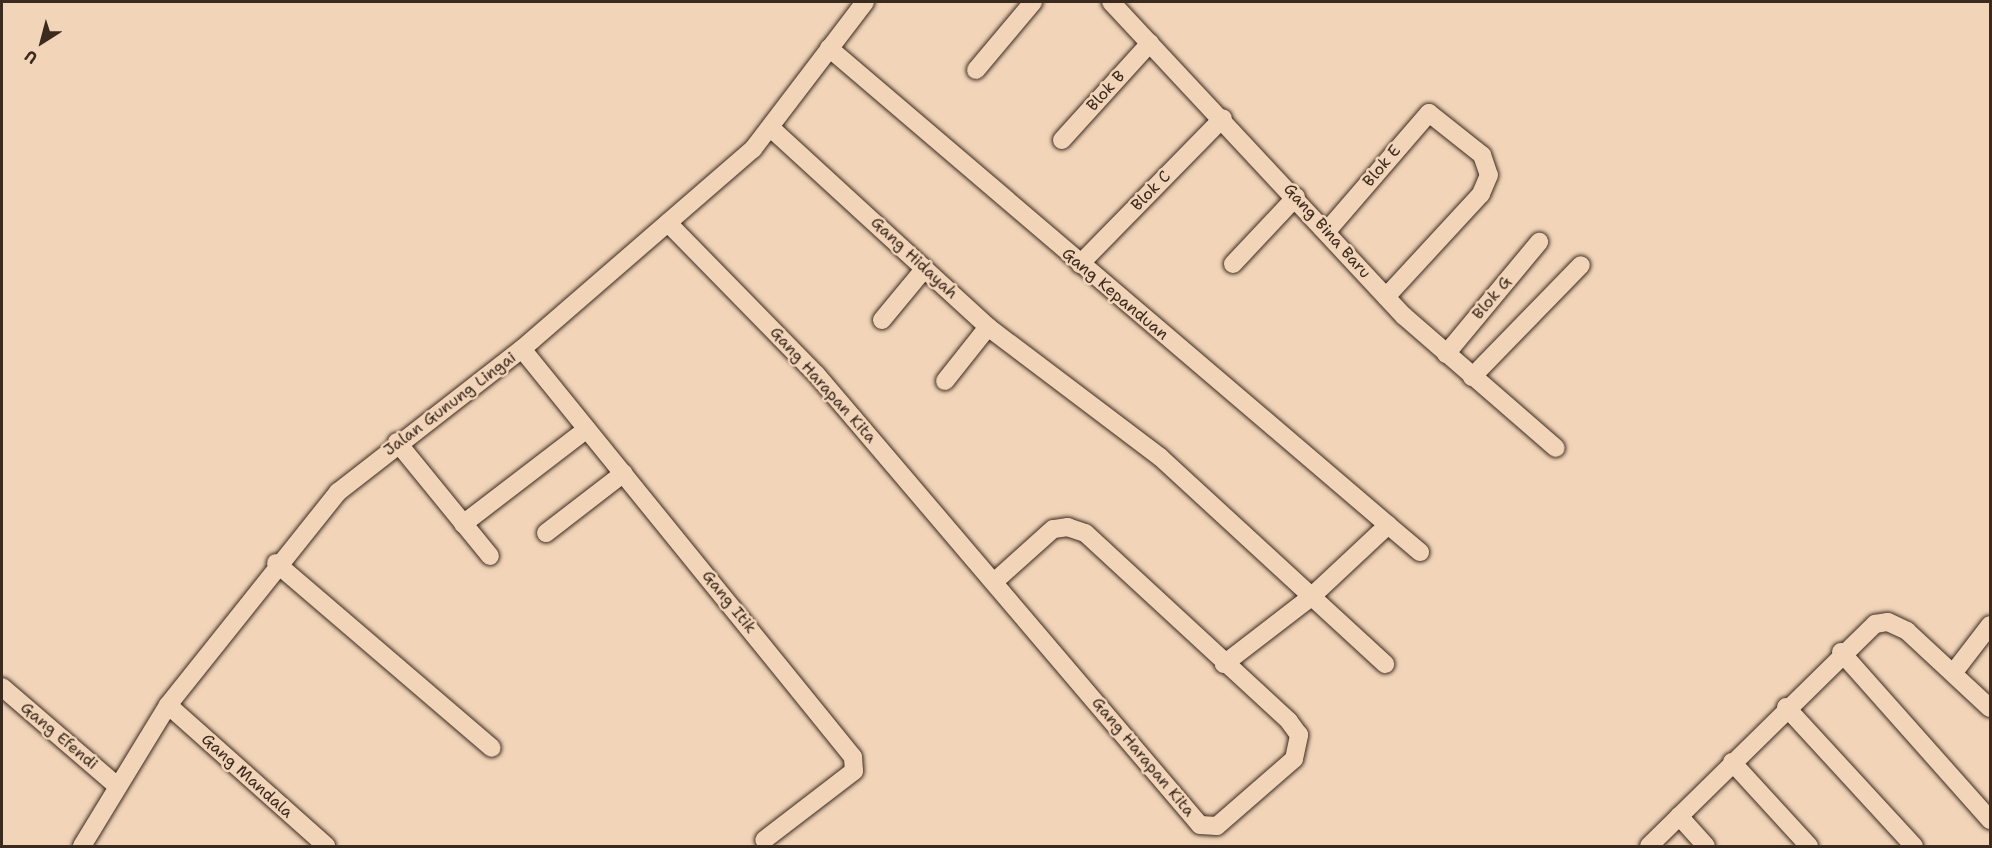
<!DOCTYPE html>
<html>
<head>
<meta charset="utf-8">
<style>
	body { margin:0 }
	#map { position:relative; width:1992px; height:848px; overflow:hidden; background:#f2d5b9; font-family:"Shantell Sans",sans-serif }
	div>[style] { position:absolute }
	.roads { filter:drop-shadow(0 0 2px #3b2a1e) drop-shadow(0 0 2px #3b2a1e) }
	.minor>* { height:18px; margin:-9px; padding:0 9px; transform-origin:9px; border-radius:9px; background:#f2d5b9 }
	span { translate:-50% -50%; white-space:nowrap; text-align:center; line-height:1.15; -webkit-text-stroke:5px #f2d5b9; paint-order:stroke }
	.street-label { font-size:16px; color:#3b2a1e }
	.frame { position:absolute; inset:0; border:3px solid #3b2a1e; pointer-events:none }
	.north { position:absolute; left:12px; top:12px; width:60px; height:60px; -webkit-text-stroke:4px #f2d5b9; paint-order:stroke; rotate:216deg; font-size:16px; font-weight:700; line-height:24px; text-align:center; color:#3b2a1e }
	.north::after { content:''; display:block; margin:auto; width:21px; height:27px; background:#3b2a1e; clip-path:polygon(50% 0,100% 100%,50% 72%,0 100%) }
</style>
</head>
<body>
<div id="map">
	<div class="roads">
		<div class="minor">
			<div style="left:1111px;top:2px;width:429px;rotate:47deg"></div>
			<div style="left:1404px;top:316px;width:201px;rotate:41deg"></div>
			<div style="left:829px;top:48px;width:735px;rotate:40.47deg"></div>
			<div style="left:1388px;top:525px;width:105px;rotate:136.9deg"></div>
			<div style="left:1311px;top:597px;width:110px;rotate:142.4deg"></div>
			<div style="left:976px;top:70px;width:89px;rotate:-50deg"></div>
			<div style="left:772px;top:129px;width:293px;rotate:42.5deg"></div>
			<div style="left:988px;top:327px;width:216px;rotate:37.1deg"></div>
			<div style="left:1160px;top:457px;width:306px;rotate:42.6deg"></div>
			<div style="left:1062px;top:140px;width:131px;rotate:-47.8deg"></div>
			<div style="left:668px;top:223px;width:211px;rotate:45.6deg"></div>
			<div style="left:816px;top:374px;width:592px;rotate:49.59deg"></div>
			<div style="left:1200px;top:825px;width:17px;rotate:3deg"></div>
			<div style="left:1217px;top:826px;width:102px;rotate:-41deg"></div>
			<div style="left:1294px;top:759px;width:25px;rotate:-78deg"></div>
			<div style="left:1299px;top:735px;width:17px;rotate:-126deg"></div>
			<div style="left:1289px;top:721px;width:277px;rotate:-137.3deg"></div>
			<div style="left:1085px;top:533px;width:18px;rotate:-161deg"></div>
			<div style="left:1068px;top:527px;width:15px;rotate:172deg"></div>
			<div style="left:1053px;top:529px;width:78px;rotate:138.1deg"></div>
			<div style="left:1327px;top:231px;width:156px;rotate:-49.2deg"></div>
			<div style="left:1429px;top:113px;width:68px;rotate:38.4deg"></div>
			<div style="left:1482px;top:155px;width:21px;rotate:71deg"></div>
			<div style="left:1489px;top:175px;width:21px;rotate:113deg"></div>
			<div style="left:1481px;top:194px;width:140px;rotate:132.7deg"></div>
			<div style="left:1080px;top:264px;width:204px;rotate:-45.6deg"></div>
			<div style="left:1233px;top:264px;width:92px;rotate:-46.8deg"></div>
			<div style="left:882px;top:320px;width:67px;rotate:-50.4deg"></div>
			<div style="left:522px;top:349px;width:525px;rotate:50.95deg"></div>
			<div style="left:853px;top:757px;width:14px;rotate:86deg"></div>
			<div style="left:854px;top:771px;width:113px;rotate:142.5deg"></div>
			<div style="left:1446px;top:354px;width:146px;rotate:-50.3deg"></div>
			<div style="left:1472px;top:377px;width:156px;rotate:-45.8deg"></div>
			<div style="left:945px;top:381px;width:69px;rotate:-51.5deg"></div>
			<div style="left:397px;top:442px;width:147px;rotate:50.8deg"></div>
			<div style="left:463px;top:524px;width:156px;rotate:-37.5deg"></div>
			<div style="left:1388px;top:525px;width:42px;rotate:40.2deg"></div>
			<div style="left:546px;top:533px;width:98px;rotate:-37.6deg"></div>
			<div style="left:276px;top:563px;width:284px;rotate:40.6deg"></div>
			<div style="left:1841px;top:652px;width:225px;rotate:48.4deg"></div>
			<div style="left:1954px;top:672px;width:59px;rotate:-52.5deg"></div>
			<div style="left:2px;top:687px;width:150px;rotate:40.7deg"></div>
			<div style="left:168px;top:705px;width:212px;rotate:41.7deg"></div>
			<div style="left:1786px;top:707px;width:189px;rotate:47.4deg"></div>
			<div style="left:1732px;top:762px;width:114px;rotate:47.5deg"></div>
			<div style="left:1679px;top:816px;width:40px;rotate:48deg"></div>
			<div style="left:82px;top:846px;width:165px;rotate:-58.6deg"></div>
			<div style="left:168px;top:705px;width:273px;rotate:-51.4deg"></div>
			<div style="left:338px;top:492px;width:233px;rotate:-37.9deg"></div>
			<div style="left:522px;top:349px;width:306px;rotate:-40.9deg"></div>
			<div style="left:753px;top:149px;width:185px;rotate:-52.7deg"></div>
			<div style="left:1649px;top:846px;width:317px;rotate:-44.5deg"></div>
			<div style="left:1875px;top:624px;width:13px;rotate:-9deg"></div>
			<div style="left:1888px;top:622px;width:21px;rotate:25deg"></div>
			<div style="left:1907px;top:631px;width:113px;rotate:42.9deg"></div>
		</div>
	</div>
	<div class="street-label">
		<span style="left:1106px;top:91px;rotate:-48deg">Blok B</span>
		<span style="left:1382px;top:166px;rotate:-50deg">Blok E</span>
		<span style="left:1151px;top:191px;rotate:-46deg">Blok C</span>
		<span style="left:1327px;top:231px;rotate:48deg">Gang Bina Baru</span>
		<span style="left:914px;top:258px;rotate:43deg">Gang Hidayah</span>
		<span style="left:1115px;top:294px;rotate:40deg">Gang Kepanduan</span>
		<span style="left:1492px;top:298px;rotate:-50deg">Blok G</span>
		<span style="left:823px;top:385px;rotate:48deg">Gang Harapan Kita</span>
		<span style="left:450px;top:404px;rotate:-37deg">Jalan Gunung Lingai</span>
		<span style="left:729px;top:602px;rotate:51deg">Gang Itik</span>
		<span style="left:59px;top:736px;rotate:40deg">Gang Efendi</span>
		<span style="left:1143px;top:757px;rotate:50deg">Gang Harapan Kita</span>
		<span style="left:247px;top:776px;rotate:42deg">Gang Mandala</span>
	</div>
	<div class="frame"></div>
	<div class="north">U</div>
</div>
</body>
</html>
